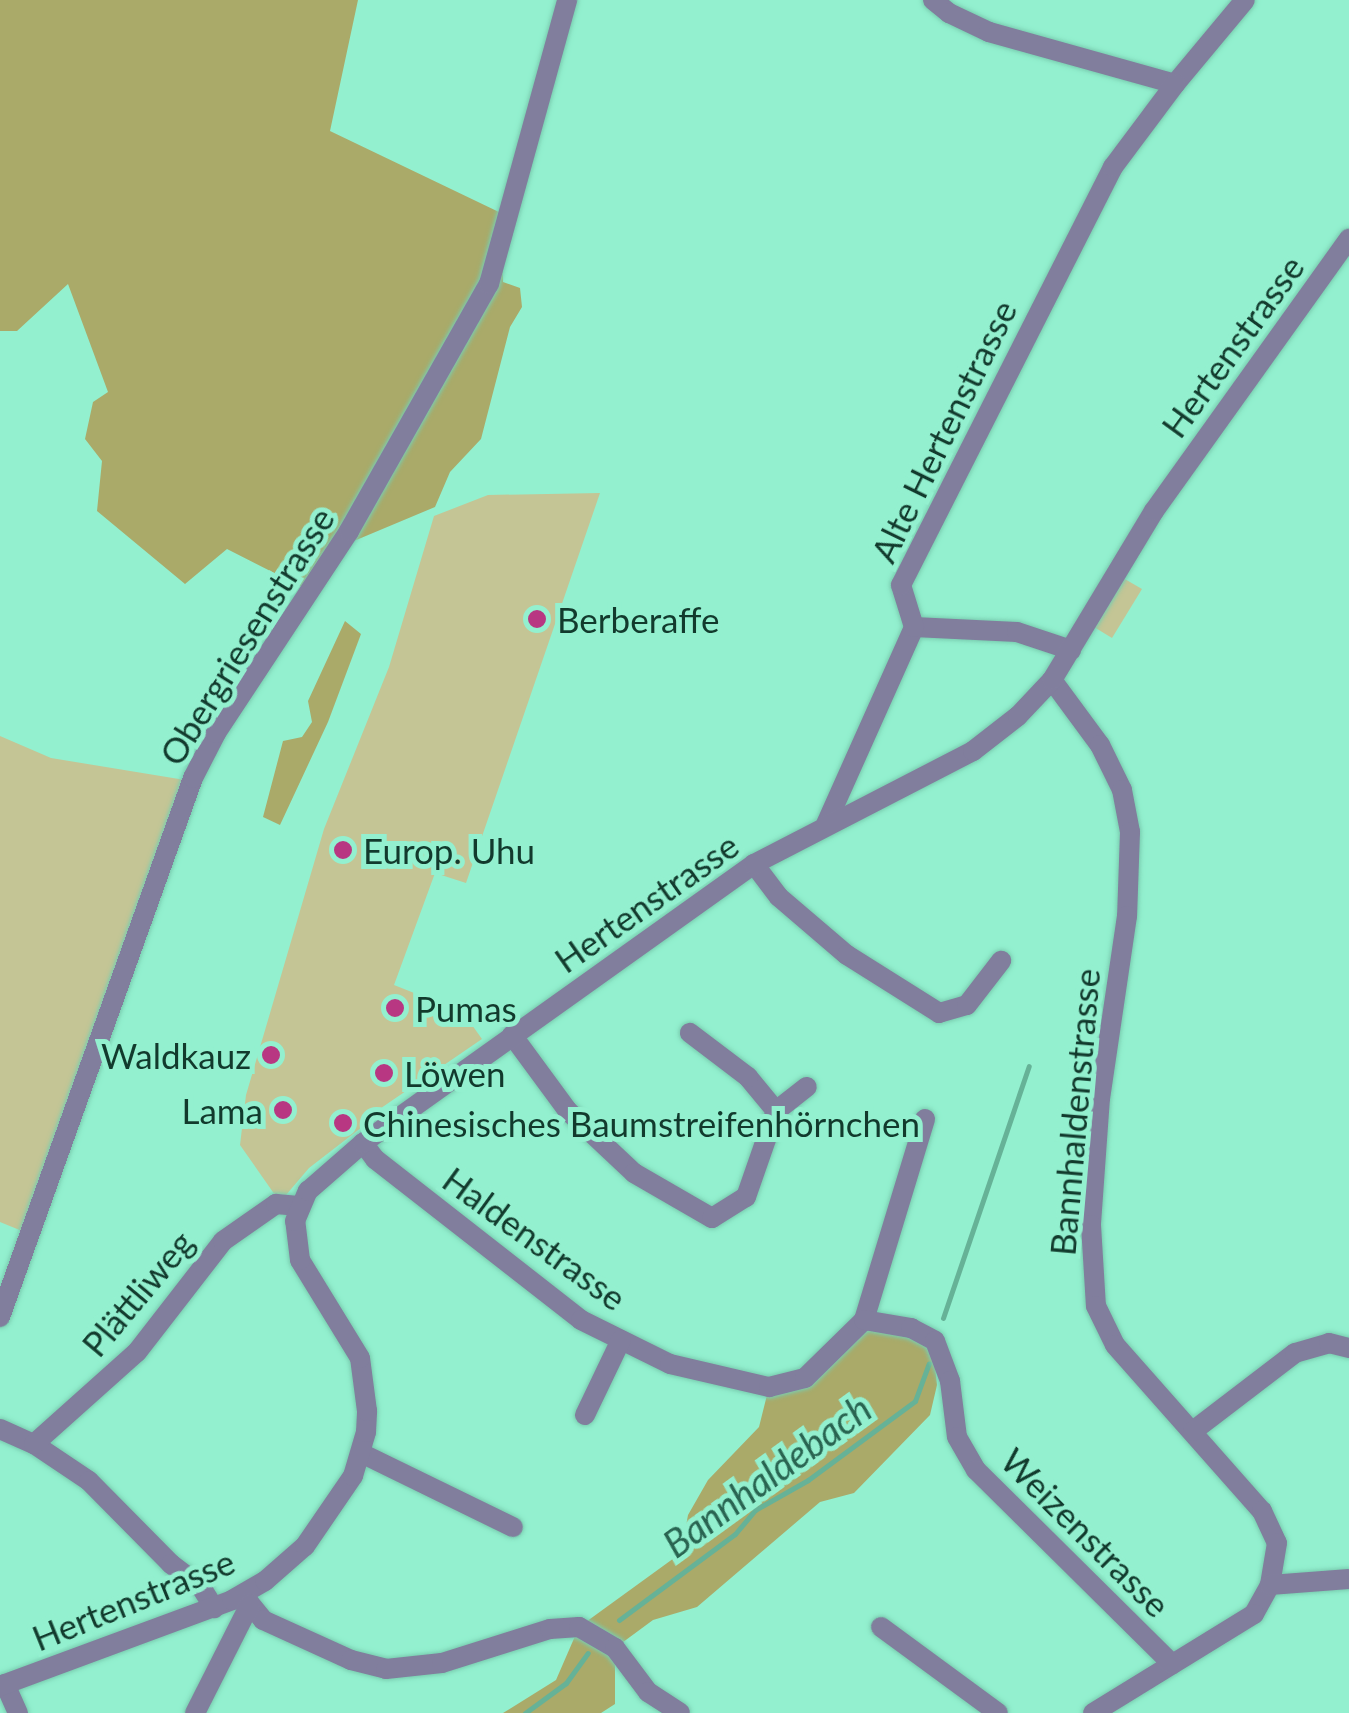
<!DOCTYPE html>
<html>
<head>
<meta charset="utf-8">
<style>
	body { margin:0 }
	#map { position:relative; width:1349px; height:1713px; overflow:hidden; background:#93f0cf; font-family:Lato,sans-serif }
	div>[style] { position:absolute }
	.green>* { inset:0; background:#c4c595 }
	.forest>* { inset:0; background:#aaaa69 }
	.stream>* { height:5px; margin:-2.5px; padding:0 2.5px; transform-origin:2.5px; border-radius:2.5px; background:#66b297 }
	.roads { filter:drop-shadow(0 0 2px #79ccaf) drop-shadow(0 0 2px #79ccaf) }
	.street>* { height:20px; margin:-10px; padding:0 10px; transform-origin:10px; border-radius:10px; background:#817e9d }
	.dots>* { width:28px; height:28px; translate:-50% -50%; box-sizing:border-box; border:5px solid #93f0cf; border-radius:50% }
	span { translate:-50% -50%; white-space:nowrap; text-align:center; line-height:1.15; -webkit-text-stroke:10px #93f0cf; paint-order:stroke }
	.street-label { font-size:35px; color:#123a2d }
	.poi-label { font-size:35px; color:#123a2d }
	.left { translate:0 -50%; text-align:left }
	.right { translate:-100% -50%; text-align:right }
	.water-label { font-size:38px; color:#296451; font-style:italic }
</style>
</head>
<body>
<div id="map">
	<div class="green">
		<div style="clip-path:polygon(600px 493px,466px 883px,435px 873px,394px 985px,447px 1006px,472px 1025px,482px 1039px,365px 1119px,366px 1124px,309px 1168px,286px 1195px,275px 1195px,240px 1145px,246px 1095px,324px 829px,389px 667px,434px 516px,488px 495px)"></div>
		<div style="clip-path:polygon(1123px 578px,1142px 589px,1112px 638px,1094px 627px)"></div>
		<div style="clip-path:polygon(0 736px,51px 758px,185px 780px,22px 1231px,0 1222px)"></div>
	</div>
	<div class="forest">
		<div style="clip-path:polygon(0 0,358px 0,330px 131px,501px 213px,503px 282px,520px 288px,522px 307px,510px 327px,481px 439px,450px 472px,435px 507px,330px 551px,304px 588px,227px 549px,185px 584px,97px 511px,102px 461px,85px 439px,93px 402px,108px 392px,68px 284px,17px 331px,0 331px)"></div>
		<div style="clip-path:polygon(345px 621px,361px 634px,328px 722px,280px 825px,263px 817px,283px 741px,302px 737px,312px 722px,308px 701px)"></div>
		<div style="clip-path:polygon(864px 1320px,911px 1328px,934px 1356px,937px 1385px,930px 1415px,854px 1493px,820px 1502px,697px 1607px,653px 1620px,615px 1648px,615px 1704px,601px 1713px,503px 1713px,556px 1680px,579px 1627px,681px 1553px,688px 1515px,708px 1480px,759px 1427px,769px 1387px,805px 1378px)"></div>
	</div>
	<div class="stream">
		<div style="left:943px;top:1318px;width:266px;rotate:-71.2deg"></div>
		<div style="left:619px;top:1620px;width:144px;rotate:-36.6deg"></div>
		<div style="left:735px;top:1534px;width:31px;rotate:-50deg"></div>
		<div style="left:755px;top:1510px;width:61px;rotate:-29.5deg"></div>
		<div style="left:808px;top:1480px;width:133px;rotate:-36.4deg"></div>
		<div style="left:915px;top:1401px;width:40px;rotate:-69.8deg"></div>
		<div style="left:525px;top:1713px;width:51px;rotate:-36.2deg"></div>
		<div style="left:566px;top:1683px;width:37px;rotate:-54deg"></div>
	</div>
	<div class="roads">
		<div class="street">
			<div style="left:933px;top:0;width:21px;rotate:39deg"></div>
			<div style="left:949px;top:13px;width:44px;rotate:25.4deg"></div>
			<div style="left:989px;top:32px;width:193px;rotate:15.6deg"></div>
			<div style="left:1175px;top:84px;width:109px;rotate:-50.2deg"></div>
			<div style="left:914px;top:627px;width:103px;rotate:2.8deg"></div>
			<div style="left:1017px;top:632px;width:57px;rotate:18.4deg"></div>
			<div style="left:1052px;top:680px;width:81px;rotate:53.6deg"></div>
			<div style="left:1100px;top:745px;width:50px;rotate:63.9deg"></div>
			<div style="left:1122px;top:790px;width:43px;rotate:79.2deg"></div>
			<div style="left:1130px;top:832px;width:84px;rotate:92deg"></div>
			<div style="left:1127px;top:916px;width:184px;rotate:98.4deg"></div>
			<div style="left:1100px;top:1098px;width:127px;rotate:94.1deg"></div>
			<div style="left:1091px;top:1225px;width:81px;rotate:86.5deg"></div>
			<div style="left:1096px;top:1306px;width:43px;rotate:64deg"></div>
			<div style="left:1115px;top:1345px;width:222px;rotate:48.5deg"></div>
			<div style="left:1262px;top:1511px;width:35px;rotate:65deg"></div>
			<div style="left:1277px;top:1543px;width:43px;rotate:99.5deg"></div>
			<div style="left:1270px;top:1585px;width:33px;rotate:119deg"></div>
			<div style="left:1254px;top:1614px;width:189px;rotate:148.4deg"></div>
			<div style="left:826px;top:824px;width:216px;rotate:-65.9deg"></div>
			<div style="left:914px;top:627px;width:44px;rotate:-107.2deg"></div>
			<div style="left:901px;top:585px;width:469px;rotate:-63.1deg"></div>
			<div style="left:1113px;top:167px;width:104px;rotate:-53.2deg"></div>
			<div style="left:754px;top:864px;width:41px;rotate:52.9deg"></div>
			<div style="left:779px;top:897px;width:89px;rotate:40.5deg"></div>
			<div style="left:847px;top:955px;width:109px;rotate:32.2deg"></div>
			<div style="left:939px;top:1013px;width:29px;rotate:-16deg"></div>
			<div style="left:967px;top:1005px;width:56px;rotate:-52.3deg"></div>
			<div style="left:512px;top:1035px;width:93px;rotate:53.7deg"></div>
			<div style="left:567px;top:1110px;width:92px;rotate:43.2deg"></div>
			<div style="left:634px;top:1173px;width:90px;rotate:30deg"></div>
			<div style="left:712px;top:1218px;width:40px;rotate:-32deg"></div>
			<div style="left:746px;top:1197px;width:91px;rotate:-70.8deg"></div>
			<div style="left:776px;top:1111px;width:44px;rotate:-129.5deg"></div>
			<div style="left:748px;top:1077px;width:73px;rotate:-142.8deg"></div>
			<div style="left:776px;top:1111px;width:39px;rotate:-38deg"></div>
			<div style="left:363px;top:1143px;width:20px;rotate:53deg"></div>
			<div style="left:375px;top:1159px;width:261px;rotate:38deg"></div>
			<div style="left:581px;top:1320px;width:99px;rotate:26.3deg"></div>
			<div style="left:670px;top:1364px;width:102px;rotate:13.1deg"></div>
			<div style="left:769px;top:1387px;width:37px;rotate:-14deg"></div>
			<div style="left:805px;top:1378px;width:83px;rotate:-44.5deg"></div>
			<div style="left:864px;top:1320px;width:210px;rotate:-73.1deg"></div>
			<div style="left:0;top:1317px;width:573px;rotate:-70.3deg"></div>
			<div style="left:193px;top:778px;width:51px;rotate:-62.9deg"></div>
			<div style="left:216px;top:733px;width:242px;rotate:-56.6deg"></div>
			<div style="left:349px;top:531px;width:284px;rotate:-60.5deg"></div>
			<div style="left:489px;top:284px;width:295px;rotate:-74.6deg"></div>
			<div style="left:864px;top:1320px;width:48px;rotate:9.7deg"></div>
			<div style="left:911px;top:1328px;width:27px;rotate:28deg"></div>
			<div style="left:935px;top:1341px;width:43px;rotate:69.4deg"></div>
			<div style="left:950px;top:1381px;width:56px;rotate:82.9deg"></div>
			<div style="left:957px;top:1437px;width:38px;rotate:60deg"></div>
			<div style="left:976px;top:1470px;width:276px;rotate:44.7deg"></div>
			<div style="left:585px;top:1415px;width:83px;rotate:-64.4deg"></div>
			<div style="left:0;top:1429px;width:37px;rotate:24deg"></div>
			<div style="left:34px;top:1444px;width:66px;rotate:33.9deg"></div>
			<div style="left:89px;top:1481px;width:117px;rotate:45.3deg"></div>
			<div style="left:171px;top:1564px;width:38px;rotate:37deg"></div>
			<div style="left:201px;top:1587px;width:25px;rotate:58deg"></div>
			<div style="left:1193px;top:1431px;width:128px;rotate:-37.4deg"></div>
			<div style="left:1295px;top:1353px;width:35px;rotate:-16deg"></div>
			<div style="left:1329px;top:1343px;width:21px;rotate:14deg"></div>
			<div style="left:34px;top:1444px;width:138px;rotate:-41.8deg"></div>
			<div style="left:137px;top:1352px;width:140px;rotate:-52.2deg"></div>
			<div style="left:223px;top:1241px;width:65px;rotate:-34.9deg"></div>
			<div style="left:276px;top:1204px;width:23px;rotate:5deg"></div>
			<div style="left:361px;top:1453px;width:169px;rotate:26deg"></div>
			<div style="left:1270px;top:1585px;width:79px;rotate:-4.3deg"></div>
			<div style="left:243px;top:1595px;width:32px;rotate:51deg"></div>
			<div style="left:263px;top:1620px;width:97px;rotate:24.4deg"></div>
			<div style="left:351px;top:1660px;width:36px;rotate:14deg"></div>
			<div style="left:386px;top:1669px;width:56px;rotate:-6.1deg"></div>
			<div style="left:442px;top:1663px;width:113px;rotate:-17.5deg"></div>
			<div style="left:550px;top:1629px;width:29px;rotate:-4deg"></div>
			<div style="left:579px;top:1627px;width:42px;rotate:30.3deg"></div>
			<div style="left:615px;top:1648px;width:55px;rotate:53.1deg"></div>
			<div style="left:648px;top:1692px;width:38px;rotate:33deg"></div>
			<div style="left:881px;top:1627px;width:145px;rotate:36.3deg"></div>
			<div style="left:5px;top:1684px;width:32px;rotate:66deg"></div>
			<div style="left:0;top:1686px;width:247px;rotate:-20.3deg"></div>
			<div style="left:232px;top:1600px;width:38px;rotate:-30deg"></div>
			<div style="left:265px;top:1581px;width:53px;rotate:-41.2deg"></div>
			<div style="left:305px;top:1546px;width:85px;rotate:-55.6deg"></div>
			<div style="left:353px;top:1476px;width:46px;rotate:-73.5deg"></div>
			<div style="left:366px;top:1432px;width:21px;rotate:-87deg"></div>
			<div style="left:367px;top:1411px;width:53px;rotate:-97.5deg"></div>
			<div style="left:360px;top:1358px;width:115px;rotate:-121.5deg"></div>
			<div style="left:300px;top:1260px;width:39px;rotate:-97deg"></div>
			<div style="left:295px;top:1221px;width:33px;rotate:-67deg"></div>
			<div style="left:308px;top:1191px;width:73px;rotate:-41.1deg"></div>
			<div style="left:363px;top:1143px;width:480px;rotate:-35.5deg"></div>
			<div style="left:754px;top:864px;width:246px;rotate:-27.3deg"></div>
			<div style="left:973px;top:751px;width:57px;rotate:-37.9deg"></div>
			<div style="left:1018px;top:716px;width:50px;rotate:-46.6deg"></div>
			<div style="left:1052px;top:680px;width:197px;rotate:-58.9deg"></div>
			<div style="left:1154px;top:511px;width:335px;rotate:-54.4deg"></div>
			<div style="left:195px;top:1713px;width:122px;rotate:-63.2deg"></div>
		</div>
	</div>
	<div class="dots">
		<div style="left:537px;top:619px;background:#b83782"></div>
		<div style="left:343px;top:850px;background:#b83782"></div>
		<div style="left:395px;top:1008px;background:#b83782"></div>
		<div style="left:271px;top:1055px;background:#b83782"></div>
		<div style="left:384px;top:1073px;background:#b83782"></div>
		<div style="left:283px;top:1110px;background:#b83782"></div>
		<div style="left:343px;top:1123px;background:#b83782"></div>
	</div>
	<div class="street-label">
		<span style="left:1232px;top:346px;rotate:-54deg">Hertenstrasse</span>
		<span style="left:943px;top:431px;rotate:-64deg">Alte Hertenstrasse</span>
		<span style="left:246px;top:636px;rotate:-58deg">Obergriesenstrasse</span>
		<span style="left:646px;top:902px;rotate:-35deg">Hertenstrasse</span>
		<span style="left:1074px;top:1112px;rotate:-85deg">Bannhaldenstrasse</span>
		<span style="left:535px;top:1238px;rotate:36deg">Haldenstrasse</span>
		<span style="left:137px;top:1293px;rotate:-50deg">Plättliweg</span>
		<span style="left:1086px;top:1532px;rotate:45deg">Weizenstrasse</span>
		<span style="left:133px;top:1599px;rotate:-22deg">Hertenstrasse</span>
	</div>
	<div class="poi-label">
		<span class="left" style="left:557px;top:619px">Berberaffe</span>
		<span class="left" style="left:363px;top:850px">Europ. Uhu</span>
		<span class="left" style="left:415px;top:1008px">Pumas</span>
		<span class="right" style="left:251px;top:1055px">Waldkauz</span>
		<span class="left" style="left:404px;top:1073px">Löwen</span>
		<span class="right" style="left:263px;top:1110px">Lama</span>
		<span class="left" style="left:363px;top:1123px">Chinesisches Baumstreifenhörnchen</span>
	</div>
	<div class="water-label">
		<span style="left:767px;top:1476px;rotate:-36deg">Bannhaldebach</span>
	</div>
</div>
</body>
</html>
